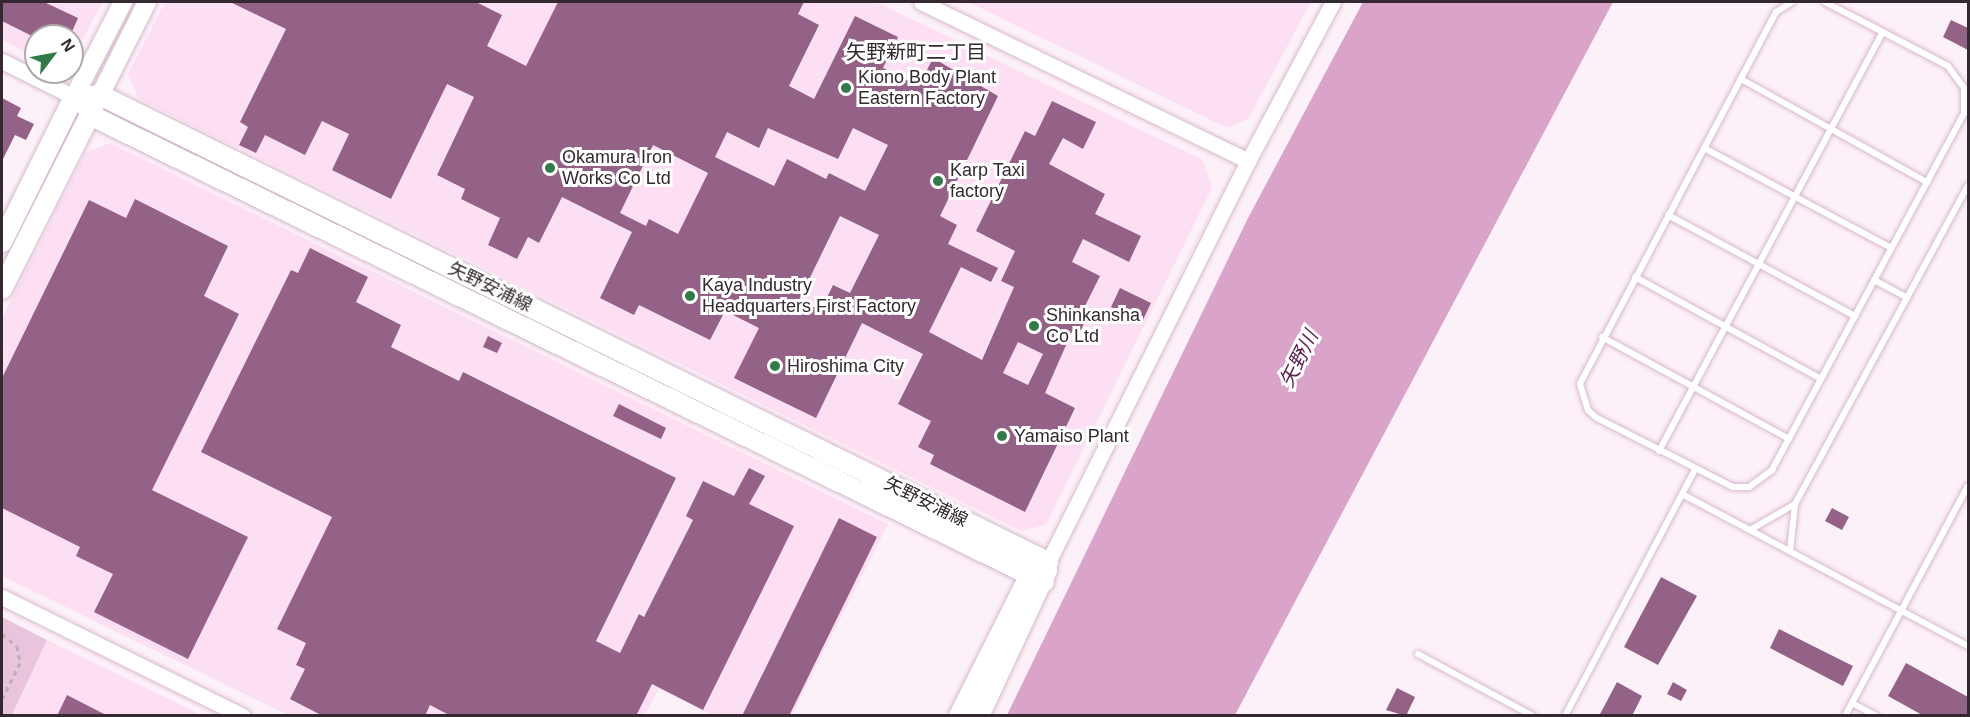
<!DOCTYPE html>
<html>
<head>
<meta charset="utf-8">
<style>
	body { margin:0 }
	#map { position:relative; width:1970px; height:717px; overflow:hidden; background:#fdf1f9; font-family:Arial,"Noto Sans JP",sans-serif }
	div>[style] { position:absolute }
	.built>* { inset:0; background:#fddff3 }
	.green>* { inset:0; background:#e8c5dd }
	.water>* { inset:0; background:#daa4ca }
	.building>* { inset:0; background:#936286 }
	.path>* { height:3px; margin-top:-1.5px; transform-origin:0; background:repeating-linear-gradient(90deg,#bcb0b8 0 4.5px,transparent 0 9px) }
	.roads { filter:drop-shadow(0 0 2px #d6bacd) drop-shadow(0 0 2px #d6bacd) }
	.service>* { height:6px; margin:-3px; padding:0 3px; transform-origin:3px; border-radius:3px; background:#fff }
	.tertiary>* { height:15px; margin:-7.5px; padding:0 7.5px; transform-origin:7.5px; border-radius:7.5px; background:#fff }
	.secondary>* { height:18px; margin:-9px; padding:0 9px; transform-origin:9px; border-radius:9px; background:#fff }
	.primary>* { height:20px; margin:-10px; padding:0 10px; transform-origin:10px; border-radius:10px; background:#fff }
	.dots>* { width:16px; height:16px; translate:-50% -50%; box-sizing:border-box; border:3px solid #fff; border-radius:50% }
	span { translate:-50% -50%; white-space:nowrap; text-align:center; line-height:1.15; -webkit-text-stroke:6px #fff; paint-order:stroke }
	.poi-label { font-size:18px; color:#342931 }
	.left { translate:0 -50%; text-align:left }
	.street-label { font-size:18px; color:#342931 }
	.neighbourhood-label { font-size:20px; color:#342931 }
	.water-label { font-size:20px; color:#602252; font-style:italic }
	.frame { position:absolute; inset:0; border:3px solid #342931; pointer-events:none }
	.north { position:absolute; left:24px; top:24px; width:60px; height:60px; box-sizing:border-box; background:#fff; border:2px solid #aea9ad; border-radius:50%; rotate:58deg; font-size:16px; font-weight:700; line-height:24px; text-align:center; color:#342931 }
	.north::after { content:''; display:block; margin:auto; width:21px; height:27px; background:#317b49; clip-path:polygon(50% 0,100% 100%,50% 72%,0 100%) }
</style>
</head>
<body>
<div id="map">
	<div class="built">
		<div style="clip-path:polygon(2px 2px,103px 2px,76px 52px,72px 54px,72px 36px,36px 36px,36px 57px,2px 40px)"></div>
		<div style="clip-path:polygon(165px 2px,876px 2px,1203px 160px,1212px 188px,1046px 525px,1021px 531px,139px 99px,128px 74px)"></div>
		<div style="clip-path:polygon(968px 2px,1311px 2px,1248px 119px,1227px 128px)"></div>
		<div style="clip-path:polygon(110px 143px,888px 524px,792px 715px,712px 715px,659px 689px,645px 715px,288px 715px,2px 576px,2px 318px,86px 152px)"></div>
		<div style="clip-path:polygon(47px 640px,202px 715px,12px 716px)"></div>
	</div>
	<div class="green">
		<div style="clip-path:polygon(2px 617px,47px 640px,12px 715px,2px 715px)"></div>
	</div>
	<div class="water">
		<div style="clip-path:polygon(1363px 2px,1613px 2px,1235px 715px,1007px 715px,1248px 218px)"></div>
	</div>
	<div class="building">
		<div style="clip-path:polygon(2px 2px,44px 2px,78px 18px,70px 36px,32px 36px,2px 21px)"></div>
		<div style="clip-path:polygon(evenodd,230px 2px,476px 2px,502px 15px,487px 46px,526px 66px,558px 2px,804px 2px,798px 14px,819px 25px,789px 86px,814px 99px,855px 16px,898px 37px,883px 68px,919px 86px,933px 58px,998px 96px,940px 216px,957px 225px,948px 244px,998px 268px,991px 282px,961px 267px,929px 332px,982px 360px,1014px 287px,1001px 281px,1015px 251px,976px 231px,1025px 131px,1035px 136px,1052px 101px,1096px 122px,1083px 149px,1063px 138px,1049px 164px,1105px 194px,1095px 214px,1141px 236px,1129px 262px,1083px 239px,1072px 262px,1100px 276px,1084px 308px,1090px 311px,1081px 330px,1074px 327px,1045px 393px,1075px 408px,1025px 512px,930px 464px,934px 455px,918px 447px,931px 421px,898px 404px,923px 354px,862px 323px,816px 418px,734px 378px,759px 328px,725px 311px,710px 340px,639px 305px,634px 315px,600px 298px,632px 232px,562px 197px,539px 243px,528px 237px,517px 259px,488px 245px,500px 218px,461px 199px,465px 189px,437px 175px,474px 97px,447px 84px,391px 199px,332px 170px,349px 134px,322px 121px,305px 155px,265px 135px,256px 153px,239px 145px,248px 127px,240px 122px,286px 29px,230px 2px,768px 128px,838px 159px,853px 128px,888px 145px,865px 191px,829px 173px,826px 179px,787px 159px,774px 186px,715px 157px,727px 132px,759px 148px,768px 128px,230px 2px,653px 145px,708px 173px,678px 234px,649px 219px,646px 226px,620px 213px,653px 145px,230px 2px,840px 216px,879px 235px,850px 293px,833px 285px,821px 310px,799px 300px,840px 216px,230px 2px,1018px 342px,1043px 354px,1028px 385px,1003px 373px,1018px 342px)"></div>
		<div style="clip-path:polygon(1951px 20px,1968px 28px,1968px 50px,1943px 37px)"></div>
		<div style="clip-path:polygon(2px 98px,21px 108px,17px 116px,34px 124px,26px 140px,15px 135px,2px 161px)"></div>
		<div style="clip-path:polygon(135px 199px,228px 246px,204px 296px,239px 314px,152px 490px,248px 537px,188px 659px,94px 612px,113px 574px,76px 556px,80px 547px,2px 508px,2px 378px,89px 200px,126px 218px)"></div>
		<div style="clip-path:polygon(310px 248px,368px 277px,356px 302px,401px 325px,391px 347px,459px 381px,463px 372px,676px 478px,596px 641px,620px 653px,639px 614px,644px 617px,693px 520px,686px 516px,703px 481px,734px 496px,749px 468px,765px 476px,749px 504px,794px 526px,703px 710px,652px 684px,636px 716px,451px 716px,430px 705px,425px 716px,323px 716px,290px 699px,305px 669px,296px 665px,306px 643px,277px 629px,332px 517px,201px 452px,291px 270px,298px 273px)"></div>
		<div style="clip-path:polygon(1120px 288px,1151px 303px,1142px 322px,1111px 307px)"></div>
		<div style="clip-path:polygon(488px 336px,502px 343px,497px 353px,483px 347px)"></div>
		<div style="clip-path:polygon(619px 404px,666px 428px,661px 439px,613px 416px)"></div>
		<div style="clip-path:polygon(1832px 508px,1849px 517px,1842px 530px,1825px 521px)"></div>
		<div style="clip-path:polygon(839px 518px,877px 537px,789px 716px,742px 716px)"></div>
		<div style="clip-path:polygon(1661px 577px,1697px 596px,1658px 665px,1624px 647px)"></div>
		<div style="clip-path:polygon(1779px 629px,1853px 666px,1843px 686px,1770px 648px)"></div>
		<div style="clip-path:polygon(1906px 663px,1968px 697px,1968px 716px,1924px 716px,1888px 696px)"></div>
		<div style="clip-path:polygon(1617px 682px,1642px 696px,1632px 716px,1599px 716px)"></div>
		<div style="clip-path:polygon(1673px 682px,1687px 690px,1681px 701px,1667px 694px)"></div>
		<div style="clip-path:polygon(1397px 688px,1415px 697px,1406px 716px,1386px 710px)"></div>
		<div style="clip-path:polygon(67px 695px,108px 716px,57px 716px)"></div>
	</div>
	<div class="path">
		<div style="left:2px;top:634px;width:19px;rotate:39deg"></div>
		<div style="left:17px;top:646px;width:17px;rotate:80deg"></div>
		<div style="left:20px;top:663px;width:40px;rotate:116.6deg"></div>
	</div>
	<div class="roads">
		<div class="service">
			<div style="left:1792px;top:2px;width:19px;rotate:148deg"></div>
			<div style="left:1776px;top:12px;width:420px;rotate:117.8deg"></div>
			<div style="left:1580px;top:384px;width:27px;rotate:73deg"></div>
			<div style="left:1588px;top:410px;width:12px;rotate:42deg"></div>
			<div style="left:1597px;top:418px;width:153px;rotate:26.9deg"></div>
			<div style="left:1733px;top:487px;width:16px"></div>
			<div style="left:1749px;top:487px;width:29px;rotate:-36deg"></div>
			<div style="left:1772px;top:470px;width:405px;rotate:-61.7deg"></div>
			<div style="left:1964px;top:113px;width:25px;rotate:-90deg"></div>
			<div style="left:1964px;top:88px;width:27px;rotate:-126deg"></div>
			<div style="left:1948px;top:66px;width:139px;rotate:-152.5deg"></div>
			<div style="left:1741px;top:79px;width:213px;rotate:29deg"></div>
			<div style="left:1704px;top:148px;width:212px;rotate:28.1deg"></div>
			<div style="left:1668px;top:215px;width:213px;rotate:28.4deg"></div>
			<div style="left:1635px;top:277px;width:212px;rotate:28.7deg"></div>
			<div style="left:1874px;top:280px;width:38px;rotate:28deg"></div>
			<div style="left:1602px;top:337px;width:213px;rotate:28.6deg"></div>
			<div style="left:1659px;top:451px;width:475px;rotate:-61.9deg"></div>
			<div style="left:1682px;top:494px;width:27px;rotate:-62deg"></div>
			<div style="left:1750px;top:530px;width:52px;rotate:-30deg"></div>
			<div style="left:1790px;top:551px;width:47px;rotate:-83.9deg"></div>
			<div style="left:1795px;top:504px;width:362px;rotate:-61.5deg"></div>
			<div style="left:1418px;top:654px;width:131px;rotate:28.3deg"></div>
			<div style="left:1852px;top:703px;width:27px;rotate:28deg"></div>
			<div style="left:1565px;top:716px;width:251px;rotate:-62.2deg"></div>
			<div style="left:1682px;top:494px;width:324px;rotate:28deg"></div>
			<div style="left:1845px;top:716px;width:261px;rotate:-61.9deg"></div>
		</div>
		<div class="tertiary">
			<div style="left:921px;top:2px;width:364px;rotate:25.9deg"></div>
			<div style="left:2px;top:61px;width:80px;rotate:26.6deg"></div>
			<div style="left:74px;top:97px;width:24px;rotate:48deg"></div>
			<div style="left:1048px;top:562px;width:448px;rotate:-63.5deg"></div>
			<div style="left:1248px;top:161px;width:180px;rotate:-61.9deg"></div>
			<div style="left:2px;top:597px;width:269px;rotate:26.3deg"></div>
		</div>
		<div class="secondary">
			<div style="left:74px;top:97px;width:107px;rotate:-62.7deg"></div>
			<div style="left:90px;top:115px;width:127px;rotate:-63.2deg"></div>
		</div>
		<div class="primary">
			<div style="left:2px;top:242px;width:162px;rotate:-63.6deg"></div>
			<div style="left:74px;top:97px;width:26px;rotate:-4deg"></div>
			<div style="left:100px;top:95px;width:1057px;rotate:26.23deg"></div>
			<div style="left:2px;top:289px;width:195px;rotate:-63.2deg"></div>
			<div style="left:90px;top:115px;width:1062px;rotate:26.08deg"></div>
			<div style="left:959px;top:716px;width:158px;rotate:-63.3deg"></div>
			<div style="left:1030px;top:575px;width:14px;rotate:-36deg"></div>
			<div style="left:979px;top:716px;width:161px;rotate:-65deg"></div>
		</div>
	</div>
	<div class="dots">
		<div style="left:846px;top:88px;background:#317b49"></div>
		<div style="left:550px;top:168px;background:#317b49"></div>
		<div style="left:938px;top:181px;background:#317b49"></div>
		<div style="left:690px;top:296px;background:#317b49"></div>
		<div style="left:1034px;top:326px;background:#317b49"></div>
		<div style="left:775px;top:366px;background:#317b49"></div>
		<div style="left:1002px;top:436px;background:#317b49"></div>
	</div>
	<div class="poi-label">
		<span class="left" style="left:858px;top:88px">Kiono Body Plant<br>Eastern Factory</span>
		<span class="left" style="left:562px;top:168px">Okamura Iron<br>Works Co Ltd</span>
		<span class="left" style="left:950px;top:181px">Karp Taxi<br>factory</span>
		<span class="left" style="left:702px;top:296px">Kaya Industry<br>Headquarters First Factory</span>
		<span class="left" style="left:1046px;top:326px">Shinkansha<br>Co Ltd</span>
		<span class="left" style="left:787px;top:366px">Hiroshima City</span>
		<span class="left" style="left:1014px;top:436px">Yamaiso Plant</span>
	</div>
	<div class="street-label">
		<span style="left:490px;top:287px;rotate:26deg">矢野安浦線</span>
		<span style="left:926px;top:502px;rotate:26deg">矢野安浦線</span>
	</div>
	<div class="neighbourhood-label">
		<span style="left:916px;top:52px">矢野新町二丁目</span>
	</div>
	<div class="water-label">
		<span style="left:1299px;top:359px;rotate:-63deg">矢野川</span>
	</div>
	<div class="frame"></div>
	<div class="north">N</div>
</div>
</body>
</html>
